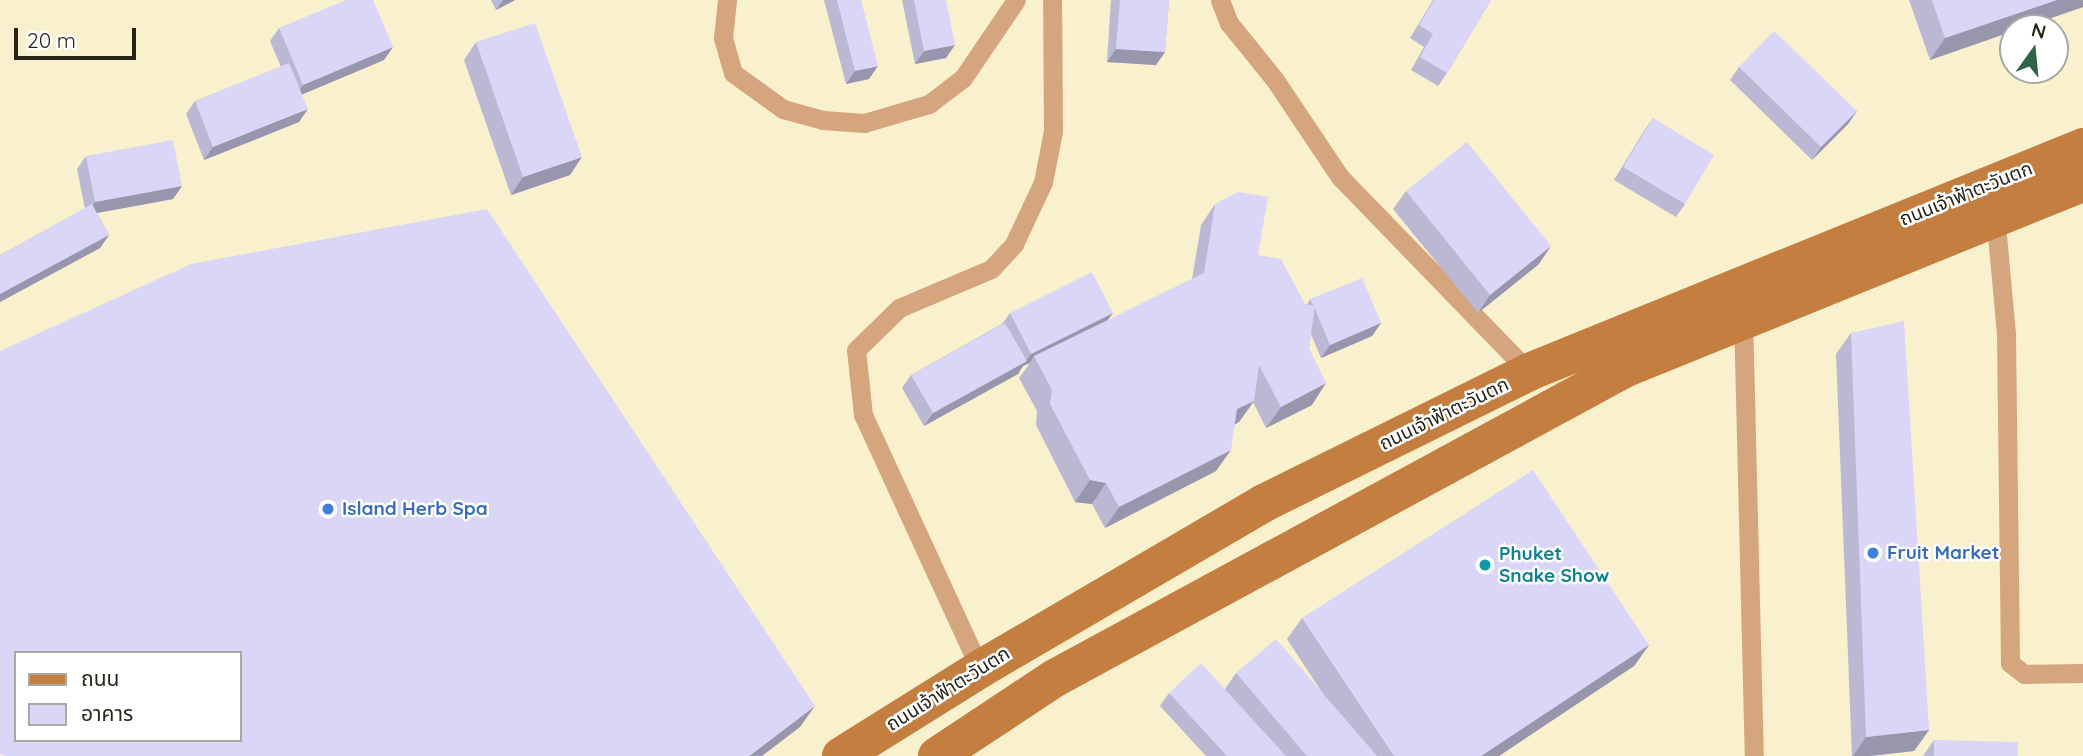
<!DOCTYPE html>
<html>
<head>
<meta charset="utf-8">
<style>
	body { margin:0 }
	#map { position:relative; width:2083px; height:756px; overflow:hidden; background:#f9f0cd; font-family:Quicksand,"Noto Sans Thai",sans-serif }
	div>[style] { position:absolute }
	.service>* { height:19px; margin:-9.5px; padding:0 9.5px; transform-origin:9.5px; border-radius:9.5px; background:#d5a57e }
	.secondary>* { height:38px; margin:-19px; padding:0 19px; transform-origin:19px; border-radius:19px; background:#c47e3f }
	.wall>* { inset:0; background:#bbb8d4 }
	.shaded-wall>* { inset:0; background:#9896ad }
	.building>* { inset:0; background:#d9d6f7 }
	.dots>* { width:19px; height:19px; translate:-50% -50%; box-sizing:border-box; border:4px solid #fff; border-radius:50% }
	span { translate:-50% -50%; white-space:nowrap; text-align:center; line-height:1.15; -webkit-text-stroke:5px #fff; paint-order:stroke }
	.street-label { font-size:19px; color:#282517 }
	.shop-label { font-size:19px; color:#366cbe; font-weight:700 }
	.left { translate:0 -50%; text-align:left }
	.culture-label { font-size:19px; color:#0d838f; font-weight:700 }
	.legend { position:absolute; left:14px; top:651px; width:228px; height:91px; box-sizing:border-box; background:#fff; border:2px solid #a9a8a2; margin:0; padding:9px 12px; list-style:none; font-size:21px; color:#282517 }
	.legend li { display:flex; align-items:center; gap:14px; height:35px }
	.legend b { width:35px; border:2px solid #a9a8a2 }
	.north { position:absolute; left:1999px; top:14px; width:70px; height:70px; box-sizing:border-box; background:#fff; border:2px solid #a9a8a2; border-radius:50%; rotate:15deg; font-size:19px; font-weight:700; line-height:28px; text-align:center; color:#282517 }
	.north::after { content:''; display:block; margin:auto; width:24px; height:32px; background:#306448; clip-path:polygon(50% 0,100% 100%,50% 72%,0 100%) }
	.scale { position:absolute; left:14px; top:28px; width:122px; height:32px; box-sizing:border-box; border:4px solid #282517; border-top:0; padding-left:9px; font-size:21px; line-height:24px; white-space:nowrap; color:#282517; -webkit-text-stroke:5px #fff; paint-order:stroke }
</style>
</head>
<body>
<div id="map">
	<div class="service">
		<div style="left:727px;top:0;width:38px;rotate:96deg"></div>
		<div style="left:723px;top:38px;width:36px;rotate:74deg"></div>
		<div style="left:733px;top:73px;width:62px;rotate:35.8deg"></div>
		<div style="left:783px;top:109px;width:41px;rotate:15.4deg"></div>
		<div style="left:823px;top:120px;width:41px;rotate:4.2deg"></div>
		<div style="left:864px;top:123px;width:68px;rotate:-16.3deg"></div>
		<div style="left:929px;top:104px;width:43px;rotate:-37.4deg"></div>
		<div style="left:963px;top:78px;width:94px;rotate:-55.8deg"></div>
		<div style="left:1220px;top:0;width:25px;rotate:69deg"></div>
		<div style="left:1229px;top:23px;width:73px;rotate:51.1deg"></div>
		<div style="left:1275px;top:80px;width:117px;rotate:56.2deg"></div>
		<div style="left:1340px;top:177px;width:272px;rotate:45.9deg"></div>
		<div style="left:1995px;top:213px;width:122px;rotate:84.8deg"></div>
		<div style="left:2006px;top:335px;width:328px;rotate:89.3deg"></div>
		<div style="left:2010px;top:663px;width:18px;rotate:38deg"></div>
		<div style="left:2024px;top:674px;width:59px;rotate:-1deg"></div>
		<div style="left:1743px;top:315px;width:441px;rotate:88.6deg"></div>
		<div style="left:980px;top:669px;width:280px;rotate:-114.7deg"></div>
		<div style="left:863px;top:415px;width:65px;rotate:-96.1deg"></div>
		<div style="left:856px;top:350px;width:60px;rotate:-44.3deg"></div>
		<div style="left:899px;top:308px;width:100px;rotate:-23deg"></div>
		<div style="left:991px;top:269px;width:34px;rotate:-47deg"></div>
		<div style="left:1014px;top:244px;width:68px;rotate:-64.9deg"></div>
		<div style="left:1043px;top:182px;width:52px;rotate:-78.9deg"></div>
		<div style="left:1053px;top:131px;width:131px;rotate:-90.4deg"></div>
	</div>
	<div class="secondary">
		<div style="left:841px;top:756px;width:164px;rotate:-32deg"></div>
		<div style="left:980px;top:669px;width:329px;rotate:-30.3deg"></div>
		<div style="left:1264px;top:503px;width:296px;rotate:-26.3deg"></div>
		<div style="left:1529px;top:372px;width:598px;rotate:-22.1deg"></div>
		<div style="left:937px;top:756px;width:141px;rotate:-33.5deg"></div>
		<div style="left:1055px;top:678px;width:647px;rotate:-28.5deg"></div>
		<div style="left:1624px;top:369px;width:495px;rotate:-22.1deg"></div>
	</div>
	<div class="wall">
		<div style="clip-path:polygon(491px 0,515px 0,496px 10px)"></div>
		<div style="clip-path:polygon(824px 0,861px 0,869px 79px,846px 84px)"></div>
		<div style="clip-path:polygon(902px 0,946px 0,946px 58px,915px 64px)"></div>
		<div style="clip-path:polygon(1111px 0,1169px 0,1165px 52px,1156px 65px,1107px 62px)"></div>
		<div style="clip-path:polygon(1433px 0,1491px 0,1447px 73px,1438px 86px,1411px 70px,1424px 47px,1410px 38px)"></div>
		<div style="clip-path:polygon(1909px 0,2083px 0,2083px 7px,1930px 60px)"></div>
		<div style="clip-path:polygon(279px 28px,384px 60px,302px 94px,299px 122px,204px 160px,186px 114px,195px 101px,281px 67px,270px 41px)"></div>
		<div style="clip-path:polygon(476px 42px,570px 175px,511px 195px,464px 60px)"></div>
		<div style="clip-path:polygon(1739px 67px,1857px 111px,1848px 124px,1812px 160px,1730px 80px)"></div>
		<div style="clip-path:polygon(1653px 118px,1685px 204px,1676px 217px,1614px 180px,1644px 131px)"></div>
		<div style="clip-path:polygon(86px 156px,182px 186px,173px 199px,97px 213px,109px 235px,100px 248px,0 302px,0 255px,85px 209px,77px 169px)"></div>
		<div style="clip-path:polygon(1406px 191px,1539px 264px,1478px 313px,1393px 209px)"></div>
		<div style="clip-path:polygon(1215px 204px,1258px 255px,1305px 304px,1307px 305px,1310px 299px,1381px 323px,1372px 336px,1321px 358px,1311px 334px,1309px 348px,1312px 405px,1266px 428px,1253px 402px,1239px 422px,1235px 424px,1216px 471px,1105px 528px,1092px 504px,1075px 502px,1036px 425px,1037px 411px,1019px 378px,1030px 363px,1023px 366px,1018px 374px,924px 426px,902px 388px,911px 375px,1002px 324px,1010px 313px,1113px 313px,1107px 321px,1192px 279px,1201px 225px)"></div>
		<div style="clip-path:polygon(1851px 333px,1929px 730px,1914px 751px,1870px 756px,1852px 756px,1836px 354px)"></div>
		<div style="clip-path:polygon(1302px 618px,1649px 645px,1634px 666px,1499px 756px,1206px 756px,1160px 706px,1169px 693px,1225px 689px,1236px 673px,1323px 694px,1287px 639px)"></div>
		<div style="clip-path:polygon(1934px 740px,2018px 756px,1923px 756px)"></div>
	</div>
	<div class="shaded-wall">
		<div style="clip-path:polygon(503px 0,515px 0,496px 10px)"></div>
		<div style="clip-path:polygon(2057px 0,2083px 0,2083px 7px,2022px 28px,2013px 28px,2013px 31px,1930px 60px,1945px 38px)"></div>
		<div style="clip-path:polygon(955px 45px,946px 58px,915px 64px,924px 51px)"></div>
		<div style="clip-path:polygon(393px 47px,384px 60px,294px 98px,303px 85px)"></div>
		<div style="clip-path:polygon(1116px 49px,1165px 52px,1156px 65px,1107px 62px)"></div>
		<div style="clip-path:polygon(878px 66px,869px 79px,846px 84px,855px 71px)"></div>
		<div style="clip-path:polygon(308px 109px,299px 122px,204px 160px,213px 147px)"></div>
		<div style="clip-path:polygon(1857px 111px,1848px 124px,1812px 160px,1821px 147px)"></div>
		<div style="clip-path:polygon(582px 157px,570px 175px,511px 195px,523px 177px)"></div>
		<div style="clip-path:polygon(182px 186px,173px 199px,86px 215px,95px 202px)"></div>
		<div style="clip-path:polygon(109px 235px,100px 248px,0 302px,0 294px)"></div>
		<div style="clip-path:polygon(1551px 246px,1539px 264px,1478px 313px,1490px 295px)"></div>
		<div style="clip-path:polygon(1113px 313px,1103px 326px,1034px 356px,1030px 363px,1023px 366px,1018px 374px,924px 426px,933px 413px,1025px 362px,1031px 354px)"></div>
		<div style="clip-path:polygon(1381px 323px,1372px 336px,1321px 358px,1330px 345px)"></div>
		<div style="clip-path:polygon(1326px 383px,1312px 405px,1266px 428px,1281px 407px)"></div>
		<div style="clip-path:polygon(1254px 401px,1239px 422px,1223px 431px,1237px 409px)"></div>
		<div style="clip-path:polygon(1231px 450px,1216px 471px,1105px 528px,1119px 507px)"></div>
		<div style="clip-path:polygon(1090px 480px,1106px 483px,1092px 504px,1075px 502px)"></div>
		<div style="clip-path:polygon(1649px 645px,1634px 666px,1499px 756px,1481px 756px)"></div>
		<div style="clip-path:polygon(815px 706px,800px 727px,762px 756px,749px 756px)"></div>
		<div style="clip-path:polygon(1929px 730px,1914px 751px,1870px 756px,1853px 756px,1866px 737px)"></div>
	</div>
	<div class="building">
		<div style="clip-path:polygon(346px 0,373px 0,393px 47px,303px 85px,279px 28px)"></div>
		<div style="clip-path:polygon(837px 0,861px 0,878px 66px,855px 71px)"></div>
		<div style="clip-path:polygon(914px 0,946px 0,955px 45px,924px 51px)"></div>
		<div style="clip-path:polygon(1120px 0,1169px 0,1165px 52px,1116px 49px)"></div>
		<div style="clip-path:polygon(1434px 0,1491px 0,1447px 73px,1420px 57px,1433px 34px,1419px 25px)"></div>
		<div style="clip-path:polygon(1932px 0,2057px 0,1945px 38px)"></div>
		<div style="clip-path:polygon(535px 23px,582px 157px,523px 177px,476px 42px)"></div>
		<div style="clip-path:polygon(1774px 31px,1857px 111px,1821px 147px,1739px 67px)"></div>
		<div style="clip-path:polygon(289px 63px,308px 109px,213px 147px,195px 101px)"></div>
		<div style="clip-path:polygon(1653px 118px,1714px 155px,1685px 204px,1623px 167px)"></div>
		<div style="clip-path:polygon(173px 140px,182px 186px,95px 202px,86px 156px)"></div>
		<div style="clip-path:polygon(1467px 142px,1551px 246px,1490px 295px,1406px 191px)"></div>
		<div style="clip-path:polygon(1238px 192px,1268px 197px,1258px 255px,1281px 259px,1305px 304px,1315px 306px,1309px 348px,1326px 383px,1281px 407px,1259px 365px,1254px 401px,1237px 409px,1231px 450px,1119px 507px,1106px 483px,1090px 480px,1050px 404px,1052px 390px,1034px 356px,1204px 273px,1215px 204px)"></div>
		<div style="clip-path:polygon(92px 204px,109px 235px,0 294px,0 255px)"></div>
		<div style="clip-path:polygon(evenodd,487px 209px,815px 706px,749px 756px,7px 756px,0 754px,0 351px,191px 264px,487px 209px,16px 653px,240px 653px,240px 740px,16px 740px,16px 653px)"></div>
		<div style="clip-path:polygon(1092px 272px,1113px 313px,1031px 354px,1010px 313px)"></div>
		<div style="clip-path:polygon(1362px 278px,1381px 323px,1330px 345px,1315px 309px,1315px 306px,1313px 305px,1310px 299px)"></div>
		<div style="clip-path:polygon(1904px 321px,1929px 730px,1866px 737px,1851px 333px)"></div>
		<div style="clip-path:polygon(1005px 323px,1027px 361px,933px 413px,911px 375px)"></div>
		<div style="clip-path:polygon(1533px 470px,1649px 645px,1481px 756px,1394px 756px,1302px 618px)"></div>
		<div style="clip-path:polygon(1276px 639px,1377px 756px,1307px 756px,1236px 673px)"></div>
		<div style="clip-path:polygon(1201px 663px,1286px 756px,1227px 756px,1169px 693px)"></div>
		<div style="clip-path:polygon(1934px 740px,2018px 742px,2018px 756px,1934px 756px)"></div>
	</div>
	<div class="dots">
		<div style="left:328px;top:509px;background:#3f7fe0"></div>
		<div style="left:1873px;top:553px;background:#3f7fe0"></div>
		<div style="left:1485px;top:565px;background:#0f9aa8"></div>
	</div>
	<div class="street-label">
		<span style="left:1966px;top:194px;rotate:-22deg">ถนนเจ้าฟ้าตะวันตก</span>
		<span style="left:1444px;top:414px;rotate:-26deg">ถนนเจ้าฟ้าตะวันตก</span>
		<span style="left:948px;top:689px;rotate:-32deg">ถนนเจ้าฟ้าตะวันตก</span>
	</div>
	<div class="shop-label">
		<span class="left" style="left:342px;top:509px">Island Herb Spa</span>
		<span class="left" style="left:1887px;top:553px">Fruit Market</span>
	</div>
	<div class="culture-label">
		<span class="left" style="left:1499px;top:565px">Phuket<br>Snake Show</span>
	</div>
	<ul class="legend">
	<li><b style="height:9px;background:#c47e3f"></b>ถนน</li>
	<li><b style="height:19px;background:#d9d6f7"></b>อาคาร</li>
	</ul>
	<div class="north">N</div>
	<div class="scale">20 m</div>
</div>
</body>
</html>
